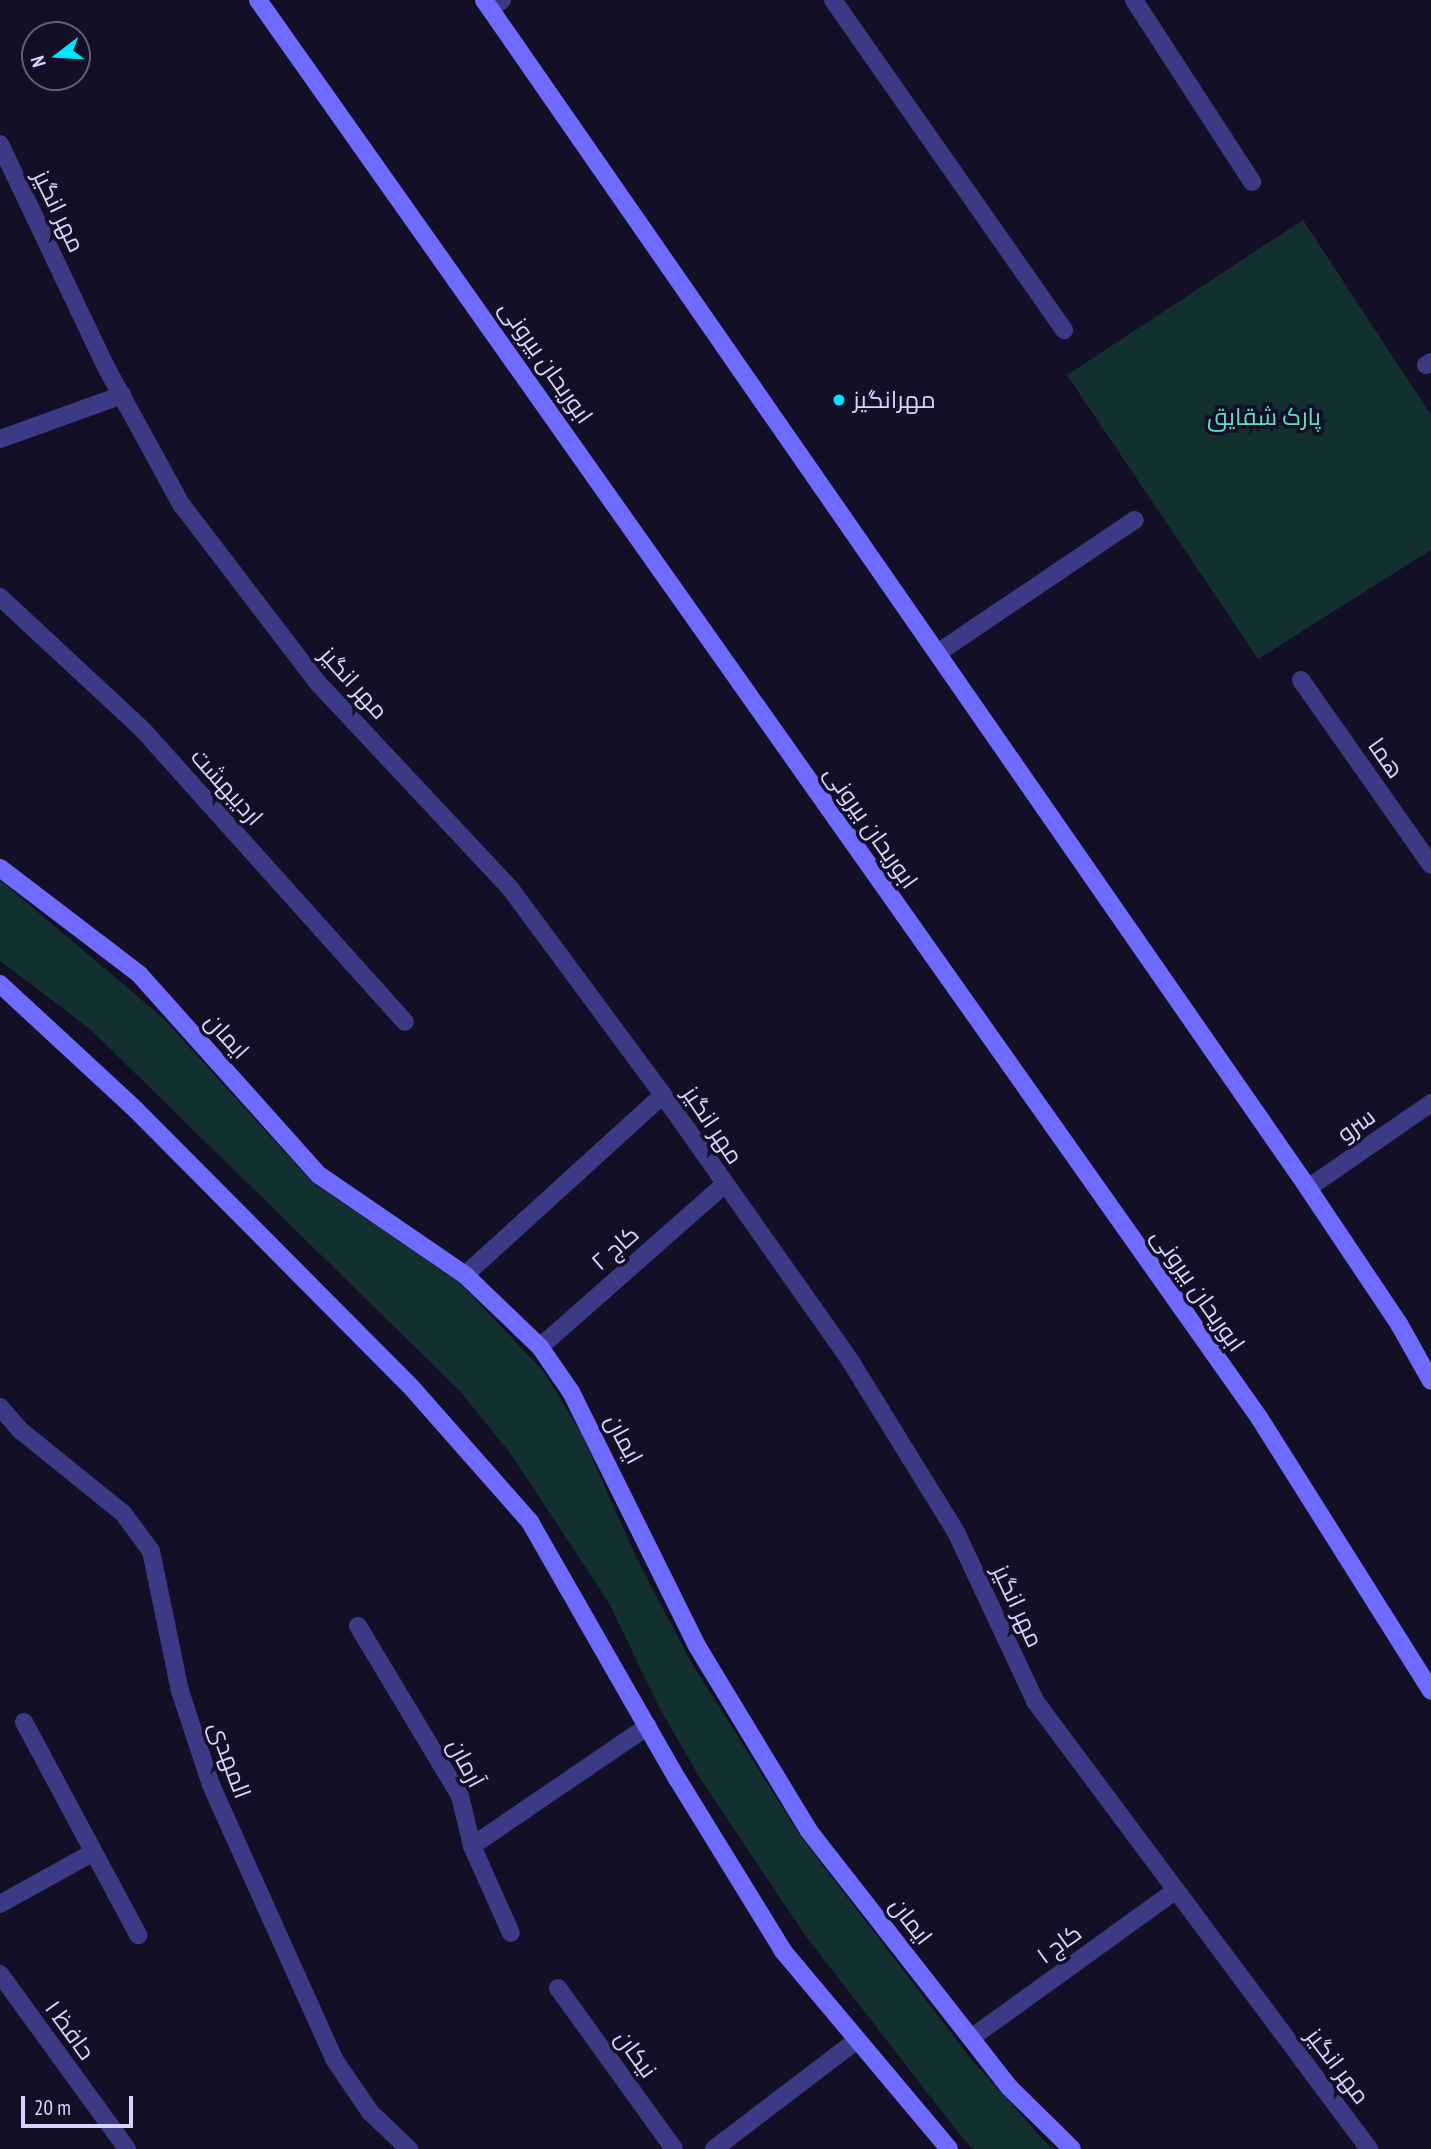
<!DOCTYPE html>
<html>
<head>
<meta charset="utf-8">
<style>
	body { margin:0 }
	#map { position:relative; width:1431px; height:2149px; overflow:hidden; background:#130f26; font-family:"PT Sans Narrow",Cairo,sans-serif }
	div>[style] { position:absolute }
	.green>* { inset:0; background:#12302f }
	.street>* { height:18px; margin:-9px; padding:0 9px; transform-origin:9px; border-radius:9px; background:#3d3a85 }
	.secondary>* { height:18px; margin:-9px; padding:0 9px; transform-origin:9px; border-radius:9px; background:#6f6bff }
	.dots>* { width:19px; height:19px; translate:-50% -50%; box-sizing:border-box; border:4px solid #130f26; border-radius:50% }
	span { translate:-50% -50%; white-space:nowrap; text-align:center; line-height:1.15; -webkit-text-stroke:7px #130f26; paint-order:stroke }
	.street-label { font-size:24px; color:#d9d4ff }
	.poi-label { font-size:24px; color:#d9d4ff }
	.left { translate:0 -50%; text-align:left }
	.park-label { font-size:24px; color:#5fe0c0 }
	.north { position:absolute; left:21px; top:21px; width:70px; height:70px; box-sizing:border-box; background:#130f26; border:2px solid #625e7d; border-radius:50%; rotate:253deg; font-size:19px; font-weight:700; line-height:28px; text-align:center; color:#d9d4ff }
	.north::after { content:''; display:block; margin:auto; width:24px; height:32px; background:#00e5ff; clip-path:polygon(50% 0,100% 100%,50% 72%,0 100%) }
	.scale { position:absolute; left:21px; top:2096px; width:112px; height:32px; box-sizing:border-box; border:4px solid #d9d4ff; border-top:0; padding-left:9px; font-size:21px; line-height:24px; white-space:nowrap; color:#d9d4ff; -webkit-text-stroke:5px #130f26; paint-order:stroke }
</style>
</head>
<body>
<div id="map">
	<div class="green">
		<div style="clip-path:polygon(1303px 220px,1431px 415px,1431px 550px,1258px 659px,1067px 375px)"></div>
		<div style="clip-path:polygon(0 880px,162px 1017px,312px 1182px,459px 1282px,545px 1373px,582px 1435px,636px 1557px,691px 1662px,801px 1837px,972px 2060px,1052px 2149px,973px 2149px,960px 2135px,805px 1935px,701px 1780px,660px 1709px,609px 1603px,510px 1453px,460px 1391px,90px 1029px,0 961px)"></div>
	</div>
	<div class="street">
		<div style="left:833px;top:0;width:403px;rotate:55deg"></div>
		<div style="left:1134px;top:0;width:217px;rotate:57deg"></div>
		<div style="left:490px;top:9px;width:15px;rotate:-37deg"></div>
		<div style="left:0;top:144px;width:247px;rotate:64.6deg"></div>
		<div style="left:106px;top:367px;width:156px;rotate:61.3deg"></div>
		<div style="left:181px;top:504px;width:225px;rotate:52.6deg"></div>
		<div style="left:318px;top:683px;width:281px;rotate:46.9deg"></div>
		<div style="left:510px;top:888px;width:257px;rotate:53.5deg"></div>
		<div style="left:663px;top:1095px;width:327px;rotate:54.8deg"></div>
		<div style="left:851px;top:1362px;width:200px;rotate:58.3deg"></div>
		<div style="left:956px;top:1532px;width:187px;rotate:64.9deg"></div>
		<div style="left:1035px;top:1701px;width:559px;rotate:53.29deg"></div>
		<div style="left:1426px;top:365px;width:6px;rotate:-31deg"></div>
		<div style="left:0;top:439px;width:130px;rotate:-19.8deg"></div>
		<div style="left:0;top:597px;width:195px;rotate:42.9deg"></div>
		<div style="left:143px;top:730px;width:392px;rotate:48.1deg"></div>
		<div style="left:939px;top:652px;width:236px;rotate:-34deg"></div>
		<div style="left:1301px;top:680px;width:226px;rotate:54.9deg"></div>
		<div style="left:1308px;top:1188px;width:150px;rotate:-34.6deg"></div>
		<div style="left:465px;top:1275px;width:268px;rotate:-42.3deg"></div>
		<div style="left:540px;top:1347px;width:245px;rotate:-41.4deg"></div>
		<div style="left:0;top:1407px;width:30px;rotate:49deg"></div>
		<div style="left:20px;top:1430px;width:132px;rotate:38.9deg"></div>
		<div style="left:123px;top:1513px;width:47px;rotate:53.6deg"></div>
		<div style="left:151px;top:1551px;width:143px;rotate:78.3deg"></div>
		<div style="left:180px;top:1691px;width:99px;rotate:71.7deg"></div>
		<div style="left:211px;top:1785px;width:300px;rotate:65.8deg"></div>
		<div style="left:334px;top:2059px;width:64px;rotate:55.8deg"></div>
		<div style="left:370px;top:2112px;width:54px;rotate:43.5deg"></div>
		<div style="left:358px;top:1626px;width:198px;rotate:59deg"></div>
		<div style="left:460px;top:1796px;width:51px;rotate:76.5deg"></div>
		<div style="left:472px;top:1846px;width:95px;rotate:65.9deg"></div>
		<div style="left:24px;top:1722px;width:242px;rotate:61.8deg"></div>
		<div style="left:472px;top:1846px;width:213px;rotate:-34.3deg"></div>
		<div style="left:0;top:1904px;width:105px;rotate:-29deg"></div>
		<div style="left:0;top:1974px;width:216px;rotate:54deg"></div>
		<div style="left:558px;top:1988px;width:198px;rotate:54.2deg"></div>
		<div style="left:971px;top:2038px;width:253px;rotate:-35.8deg"></div>
		<div style="left:714px;top:2149px;width:180px;rotate:-37.3deg"></div>
	</div>
	<div class="secondary">
		<div style="left:258px;top:0;width:1737px;rotate:54.77deg"></div>
		<div style="left:1260px;top:1419px;width:321px;rotate:57.8deg"></div>
		<div style="left:484px;top:0;width:1446px;rotate:55.25deg"></div>
		<div style="left:1308px;top:1188px;width:164px;rotate:56.2deg"></div>
		<div style="left:1399px;top:1324px;width:65px;rotate:60.7deg"></div>
		<div style="left:0;top:868px;width:175px;rotate:37.3deg"></div>
		<div style="left:139px;top:974px;width:270px;rotate:48.2deg"></div>
		<div style="left:319px;top:1175px;width:177px;rotate:34.4deg"></div>
		<div style="left:465px;top:1275px;width:104px;rotate:43.8deg"></div>
		<div style="left:540px;top:1347px;width:55px;rotate:55.4deg"></div>
		<div style="left:571px;top:1392px;width:284px;rotate:63.6deg"></div>
		<div style="left:697px;top:1646px;width:216px;rotate:58.8deg"></div>
		<div style="left:809px;top:1831px;width:325px;rotate:52deg"></div>
		<div style="left:1009px;top:2087px;width:88px;rotate:44.5deg"></div>
		<div style="left:0;top:984px;width:185px;rotate:42.8deg"></div>
		<div style="left:136px;top:1110px;width:392px;rotate:45.2deg"></div>
		<div style="left:412px;top:1388px;width:179px;rotate:48.6deg"></div>
		<div style="left:530px;top:1522px;width:297px;rotate:60.2deg"></div>
		<div style="left:678px;top:1780px;width:201px;rotate:58.4deg"></div>
		<div style="left:783px;top:1951px;width:258px;rotate:50deg"></div>
	</div>
	<div class="dots">
		<div style="left:839px;top:400px;background:#00e5ff"></div>
	</div>
	<div class="street-label">
		<span style="left:59px;top:211px;rotate:64deg">مهر انگیز</span>
		<span style="left:546px;top:362px;rotate:55deg">ابوریحان بیرونی</span>
		<span style="left:354px;top:683px;rotate:48deg">مهر انگیز</span>
		<span style="left:1386px;top:758px;rotate:55deg">هما</span>
		<span style="left:227px;top:787px;rotate:48deg">اردیبهشت</span>
		<span style="left:871px;top:827px;rotate:55deg">ابوریحان بیرونی</span>
		<span style="left:227px;top:1036px;rotate:48deg">ایمان</span>
		<span style="left:713px;top:1125px;rotate:56deg">مهر انگیز</span>
		<span style="left:1356px;top:1125px;rotate:-35deg">سرو</span>
		<span style="left:615px;top:1248px;rotate:-41deg">کاج ۲</span>
		<span style="left:1198px;top:1290px;rotate:55deg">ابوریحان بیرونی</span>
		<span style="left:624px;top:1439px;rotate:62deg">ایمان</span>
		<span style="left:1018px;top:1606px;rotate:65deg">مهر انگیز</span>
		<span style="left:230px;top:1760px;rotate:70deg">المهدی</span>
		<span style="left:466px;top:1763px;rotate:62deg">آرمان</span>
		<span style="left:911px;top:1921px;rotate:52deg">ایمان</span>
		<span style="left:1059px;top:1944px;rotate:-36deg">کاج ۱</span>
		<span style="left:70px;top:2030px;rotate:54deg">حافظ ۱</span>
		<span style="left:636px;top:2054px;rotate:54deg">نیکان</span>
		<span style="left:1338px;top:2066px;rotate:53deg">مهر انگیز</span>
	</div>
	<div class="poi-label">
		<span class="left" style="left:853px;top:400px">مهرانگیز</span>
	</div>
	<div class="park-label">
		<span style="left:1264px;top:417px">پارک شقایق</span>
	</div>
	<div class="north">N</div>
	<div class="scale">20 m</div>
</div>
</body>
</html>
